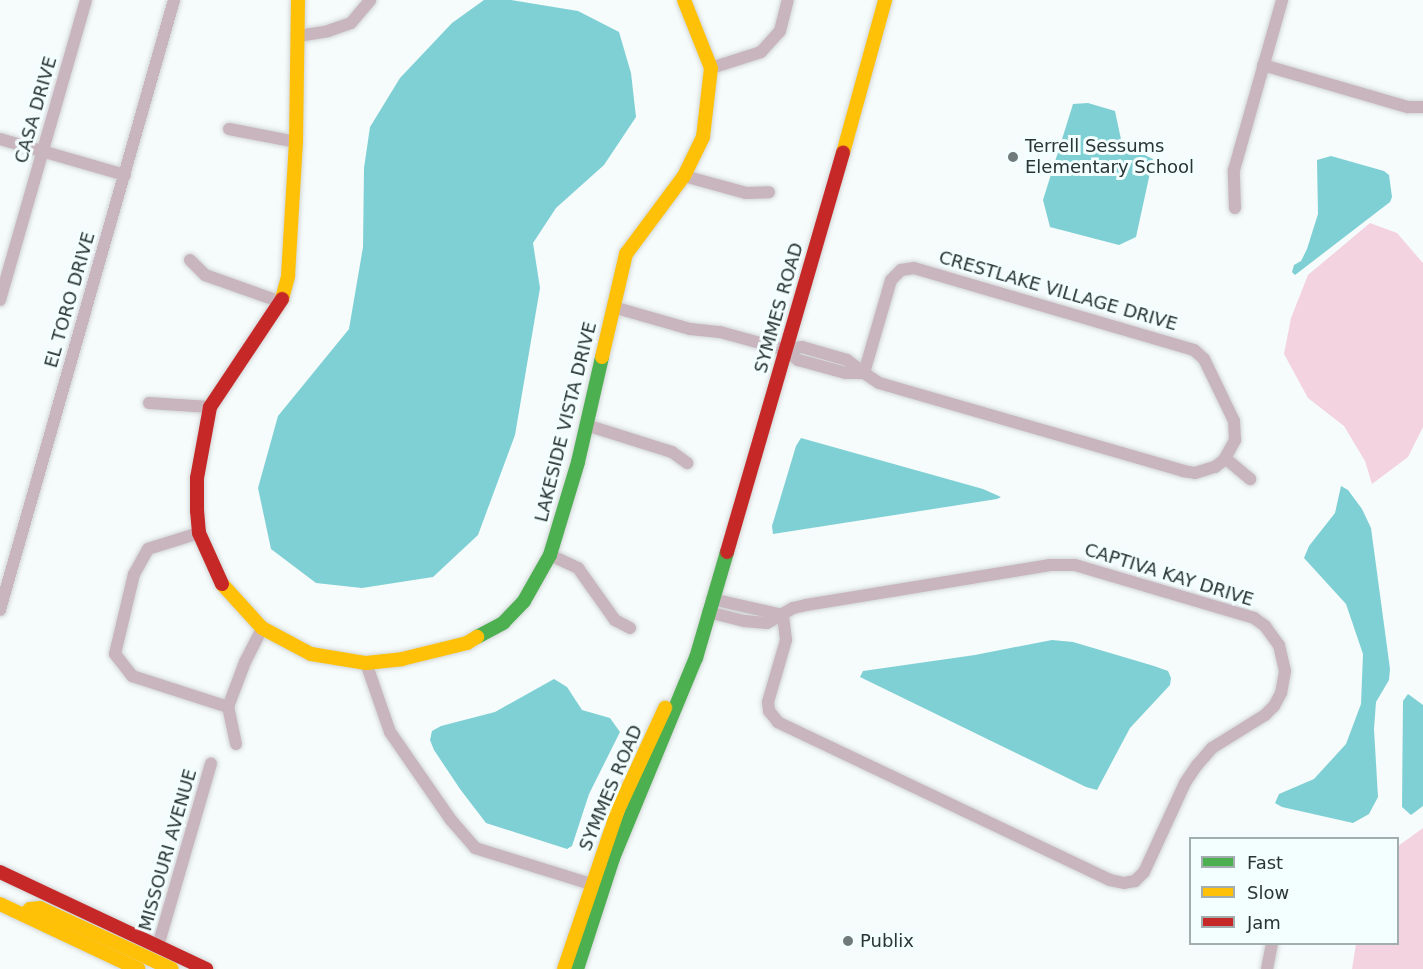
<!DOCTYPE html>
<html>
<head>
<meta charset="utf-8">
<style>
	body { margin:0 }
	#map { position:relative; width:1423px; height:969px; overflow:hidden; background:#f6fbfb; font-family:"DejaVu Sans",sans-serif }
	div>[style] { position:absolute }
	.green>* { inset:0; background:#f4d3e1 }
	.water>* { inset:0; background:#7fd0d4 }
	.roads { filter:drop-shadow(0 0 2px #d2d6d6) drop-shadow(0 0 2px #d2d6d6) }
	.street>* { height:12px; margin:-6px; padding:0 6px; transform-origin:6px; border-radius:6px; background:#c8b5bd }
	.fast>* { height:14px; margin:-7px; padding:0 7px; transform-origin:7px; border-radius:7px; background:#4caf50 }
	.slow>* { height:14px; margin:-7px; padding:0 7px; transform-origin:7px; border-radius:7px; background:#ffc107 }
	.jam>* { height:14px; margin:-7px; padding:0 7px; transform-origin:7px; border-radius:7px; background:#c62828 }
	.dots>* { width:16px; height:16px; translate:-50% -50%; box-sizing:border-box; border:3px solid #f3fefe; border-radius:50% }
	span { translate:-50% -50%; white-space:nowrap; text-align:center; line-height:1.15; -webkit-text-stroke:6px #f3fefe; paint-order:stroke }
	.street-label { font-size:18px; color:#293434 }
	.poi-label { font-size:18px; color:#293434 }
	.left { translate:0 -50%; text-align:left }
	.legend { position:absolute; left:1189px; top:837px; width:210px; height:108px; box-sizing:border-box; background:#f3fefe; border:2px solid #a2adad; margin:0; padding:8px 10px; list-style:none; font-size:18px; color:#293434 }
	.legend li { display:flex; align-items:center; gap:12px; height:30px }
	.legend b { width:30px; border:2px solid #a2adad }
</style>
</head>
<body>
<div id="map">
	<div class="green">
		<div style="clip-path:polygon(1370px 223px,1397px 233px,1423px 263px,1423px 427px,1408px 457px,1372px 484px,1365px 461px,1344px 426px,1308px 398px,1284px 354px,1291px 318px,1308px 275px)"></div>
		<div style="clip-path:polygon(1423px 828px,1423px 969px,1352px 969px,1356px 944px,1398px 944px,1398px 846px)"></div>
	</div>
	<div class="water">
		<div style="clip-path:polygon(484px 0,511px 0,578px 11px,619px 32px,631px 73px,636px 117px,604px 165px,556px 208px,533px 243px,540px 288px,515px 435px,478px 535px,433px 577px,362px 588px,316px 583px,271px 549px,258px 488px,278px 416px,349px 329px,363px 247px,364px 168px,370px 127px,400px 78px,452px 23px)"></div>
		<div style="clip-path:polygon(1088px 103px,1115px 111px,1122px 144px,1153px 159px,1136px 237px,1119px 245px,1050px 227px,1043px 200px,1073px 104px)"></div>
		<div style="clip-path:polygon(1331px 156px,1384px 171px,1389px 175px,1392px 197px,1390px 202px,1295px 275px,1292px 272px,1294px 265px,1301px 261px,1307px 249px,1318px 214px,1317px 160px)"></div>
		<div style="clip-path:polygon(801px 438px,983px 489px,1001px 497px,997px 499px,773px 534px,772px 526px,796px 446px)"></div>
		<div style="clip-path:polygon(1341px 486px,1348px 490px,1362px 509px,1371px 528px,1390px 669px,1389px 680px,1376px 702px,1374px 729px,1378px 797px,1369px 814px,1353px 823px,1282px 807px,1275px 803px,1279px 794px,1314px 779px,1346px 744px,1361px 704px,1363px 654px,1346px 604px,1304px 558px,1309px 546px,1335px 513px)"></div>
		<div style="clip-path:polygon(1052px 640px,1073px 642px,1154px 666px,1168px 671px,1171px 678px,1170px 685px,1130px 728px,1097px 790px,1086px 787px,860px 677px,863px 671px,975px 655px)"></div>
		<div style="clip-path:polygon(554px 679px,567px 687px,582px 710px,610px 718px,620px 732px,589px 794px,572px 846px,567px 849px,486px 823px,460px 789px,434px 750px,430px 740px,432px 731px,441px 726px,495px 712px)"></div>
		<div style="clip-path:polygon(1408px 694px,1423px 705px,1423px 806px,1411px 815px,1402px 807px,1403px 701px)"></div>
	</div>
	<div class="roads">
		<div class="street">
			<div style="left:298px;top:36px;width:30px;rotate:-9deg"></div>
			<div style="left:328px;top:31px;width:24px;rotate:-19deg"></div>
			<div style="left:351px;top:23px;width:30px;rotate:-50deg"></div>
			<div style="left:1263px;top:65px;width:151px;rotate:16.2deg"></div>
			<div style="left:1408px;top:107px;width:15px"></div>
			<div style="left:711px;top:68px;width:52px;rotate:-17.7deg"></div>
			<div style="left:761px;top:52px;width:28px;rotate:-48deg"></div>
			<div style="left:780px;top:31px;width:32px;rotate:-76deg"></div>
			<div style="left:229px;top:129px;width:68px;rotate:11deg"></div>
			<div style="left:0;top:139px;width:130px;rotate:16.1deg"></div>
			<div style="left:684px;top:176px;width:64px;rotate:15.3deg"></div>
			<div style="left:746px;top:193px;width:23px;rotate:-2deg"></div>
			<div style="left:1235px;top:208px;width:38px;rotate:-92deg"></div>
			<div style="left:1234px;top:170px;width:177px;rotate:-74.2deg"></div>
			<div style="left:190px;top:260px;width:21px;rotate:45deg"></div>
			<div style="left:205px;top:275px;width:81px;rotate:19.6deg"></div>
			<div style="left:0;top:300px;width:312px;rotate:-74deg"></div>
			<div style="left:613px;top:307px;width:80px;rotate:15.9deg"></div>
			<div style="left:690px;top:329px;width:30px;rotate:6deg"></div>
			<div style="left:720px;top:332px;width:68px;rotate:15.3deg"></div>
			<div style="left:786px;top:350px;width:16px;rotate:40deg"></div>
			<div style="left:798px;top:360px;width:50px;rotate:15.2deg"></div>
			<div style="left:846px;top:373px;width:18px"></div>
			<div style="left:786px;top:350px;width:16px;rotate:-11deg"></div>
			<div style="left:802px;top:347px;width:47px;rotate:16.1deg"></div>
			<div style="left:847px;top:360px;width:21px;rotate:37deg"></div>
			<div style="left:864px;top:373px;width:18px;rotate:34deg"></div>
			<div style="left:879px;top:383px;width:316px;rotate:16.1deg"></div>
			<div style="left:1183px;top:471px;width:12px;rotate:9deg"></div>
			<div style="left:1195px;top:473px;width:21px;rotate:-17deg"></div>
			<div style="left:1215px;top:467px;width:11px;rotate:-38deg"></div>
			<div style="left:1224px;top:460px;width:23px;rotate:-61deg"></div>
			<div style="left:1235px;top:440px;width:19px;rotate:-93deg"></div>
			<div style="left:1234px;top:421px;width:69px;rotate:-115.8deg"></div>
			<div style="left:1204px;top:359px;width:13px;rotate:-138deg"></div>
			<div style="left:1194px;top:350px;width:292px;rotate:-163.7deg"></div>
			<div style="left:914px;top:268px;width:13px;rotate:171deg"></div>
			<div style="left:901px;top:270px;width:14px;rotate:135deg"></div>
			<div style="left:891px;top:280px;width:97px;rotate:106.2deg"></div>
			<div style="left:149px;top:403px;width:61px;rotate:3.8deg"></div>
			<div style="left:586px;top:425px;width:90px;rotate:17.4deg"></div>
			<div style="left:672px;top:452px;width:19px;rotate:36deg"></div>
			<div style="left:1225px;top:458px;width:33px;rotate:40deg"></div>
			<div style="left:199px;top:533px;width:53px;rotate:162.6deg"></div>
			<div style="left:148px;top:549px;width:29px;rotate:119deg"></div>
			<div style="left:134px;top:574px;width:82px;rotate:103.4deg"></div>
			<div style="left:115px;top:654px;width:28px;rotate:52deg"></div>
			<div style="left:132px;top:676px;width:101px;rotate:17.9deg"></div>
			<div style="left:550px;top:555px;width:31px;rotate:25deg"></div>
			<div style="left:578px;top:568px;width:64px;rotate:54.6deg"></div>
			<div style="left:615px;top:620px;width:17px;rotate:28deg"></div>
			<div style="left:712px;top:599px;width:73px;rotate:12.7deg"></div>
			<div style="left:0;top:610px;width:634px;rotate:-74.08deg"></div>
			<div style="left:708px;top:612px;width:37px;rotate:14deg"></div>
			<div style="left:744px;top:621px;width:23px;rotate:5deg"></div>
			<div style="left:767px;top:623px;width:30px;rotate:-30deg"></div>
			<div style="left:793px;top:608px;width:13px;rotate:-13deg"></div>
			<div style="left:806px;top:605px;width:246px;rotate:-9.3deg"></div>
			<div style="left:1049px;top:565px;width:26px"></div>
			<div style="left:1075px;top:565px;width:187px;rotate:16.5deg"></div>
			<div style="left:1254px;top:618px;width:14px;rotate:36deg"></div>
			<div style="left:1265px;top:626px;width:24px;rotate:54deg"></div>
			<div style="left:1279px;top:645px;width:27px;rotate:77deg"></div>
			<div style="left:1285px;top:671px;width:22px;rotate:100deg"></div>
			<div style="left:1281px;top:693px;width:15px;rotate:118deg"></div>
			<div style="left:1274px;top:706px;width:13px;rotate:135deg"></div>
			<div style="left:1265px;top:715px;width:62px;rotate:148.1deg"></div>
			<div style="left:1212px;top:748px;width:23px;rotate:131deg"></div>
			<div style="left:1197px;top:765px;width:22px;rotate:124deg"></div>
			<div style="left:1185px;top:783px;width:98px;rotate:114.7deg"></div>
			<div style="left:1144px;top:872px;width:13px;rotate:135deg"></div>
			<div style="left:1135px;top:881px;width:11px;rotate:170deg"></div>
			<div style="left:1124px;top:883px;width:14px;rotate:-168deg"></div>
			<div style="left:1110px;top:880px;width:368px;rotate:-154.6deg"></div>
			<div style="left:778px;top:722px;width:14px;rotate:-129deg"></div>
			<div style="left:769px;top:711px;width:9px;rotate:-96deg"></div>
			<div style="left:768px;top:702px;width:65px;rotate:-73.8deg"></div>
			<div style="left:786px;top:640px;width:25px;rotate:-97deg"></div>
			<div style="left:366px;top:663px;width:73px;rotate:70.8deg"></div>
			<div style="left:390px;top:732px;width:107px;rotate:55.3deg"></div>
			<div style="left:451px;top:820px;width:37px;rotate:49deg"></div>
			<div style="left:475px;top:848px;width:129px;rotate:17.2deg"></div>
			<div style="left:236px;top:744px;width:38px;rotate:-102deg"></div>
			<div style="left:228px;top:707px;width:48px;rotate:-69.3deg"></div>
			<div style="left:245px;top:662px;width:38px;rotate:-63deg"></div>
			<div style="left:158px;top:946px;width:190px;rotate:-73.8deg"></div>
			<div style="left:1267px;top:969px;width:25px;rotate:-79deg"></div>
		</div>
		<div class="fast">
			<div style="left:477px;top:637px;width:30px;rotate:-28deg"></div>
			<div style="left:503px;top:623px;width:30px;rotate:-46deg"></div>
			<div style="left:524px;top:601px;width:53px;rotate:-60.5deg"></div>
			<div style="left:550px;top:555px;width:97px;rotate:-73.2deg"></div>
			<div style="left:578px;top:462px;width:108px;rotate:-77.1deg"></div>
			<div style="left:577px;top:969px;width:117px;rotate:-72deg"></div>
			<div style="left:613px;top:858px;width:217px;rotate:-67.5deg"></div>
			<div style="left:696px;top:658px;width:110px;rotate:-73.7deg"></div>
		</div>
		<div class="slow">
			<div style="left:843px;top:153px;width:159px;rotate:-74.6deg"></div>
			<div style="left:282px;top:299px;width:24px;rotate:-75deg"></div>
			<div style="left:288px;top:276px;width:134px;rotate:-86.6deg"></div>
			<div style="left:296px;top:142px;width:142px;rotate:-89.2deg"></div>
			<div style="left:602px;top:357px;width:106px;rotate:-76.9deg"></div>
			<div style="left:626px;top:254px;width:97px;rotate:-53.4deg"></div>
			<div style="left:684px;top:176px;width:43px;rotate:-64deg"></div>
			<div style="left:703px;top:137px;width:69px;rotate:-83.4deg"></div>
			<div style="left:711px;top:68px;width:73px;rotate:-111.7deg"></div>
			<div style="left:222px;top:584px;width:59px;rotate:47.7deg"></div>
			<div style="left:262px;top:628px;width:55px;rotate:28deg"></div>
			<div style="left:311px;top:654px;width:56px;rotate:9.3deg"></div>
			<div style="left:366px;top:663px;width:36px;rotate:-6deg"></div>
			<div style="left:402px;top:659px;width:67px;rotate:-13.8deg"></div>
			<div style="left:467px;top:643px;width:12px;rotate:-31deg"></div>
			<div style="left:0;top:904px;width:153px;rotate:25.2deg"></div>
			<div style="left:24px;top:915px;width:8px;rotate:-45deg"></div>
			<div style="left:30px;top:909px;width:10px;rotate:-6deg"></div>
			<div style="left:40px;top:908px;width:145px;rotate:24.8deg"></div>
			<div style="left:564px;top:969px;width:166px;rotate:-71.3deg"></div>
			<div style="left:617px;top:812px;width:115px;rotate:-65.2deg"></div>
		</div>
		<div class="jam">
			<div style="left:727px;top:552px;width:416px;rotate:-73.8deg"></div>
			<div style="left:222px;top:584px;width:56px;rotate:-114.3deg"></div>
			<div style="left:199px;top:533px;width:22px;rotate:-95deg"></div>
			<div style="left:197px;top:511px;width:33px;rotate:-90deg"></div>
			<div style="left:197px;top:478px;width:72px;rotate:-79.6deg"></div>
			<div style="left:210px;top:407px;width:130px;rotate:-56.3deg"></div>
			<div style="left:0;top:872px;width:228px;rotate:25.2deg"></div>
		</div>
	</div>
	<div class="dots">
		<div style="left:1013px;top:157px;background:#717a7a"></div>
		<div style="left:848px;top:941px;background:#717a7a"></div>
	</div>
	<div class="street-label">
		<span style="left:36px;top:110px;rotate:-74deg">CASA DRIVE</span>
		<span style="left:1058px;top:291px;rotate:16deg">CRESTLAKE VILLAGE DRIVE</span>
		<span style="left:70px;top:300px;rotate:-74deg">EL TORO DRIVE</span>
		<span style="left:779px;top:308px;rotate:-74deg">SYMMES ROAD</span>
		<span style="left:566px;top:422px;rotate:-76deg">LAKESIDE VISTA DRIVE</span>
		<span style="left:1169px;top:575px;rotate:17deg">CAPTIVA KAY DRIVE</span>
		<span style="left:611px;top:788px;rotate:-67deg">SYMMES ROAD</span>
		<span style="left:168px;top:850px;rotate:-74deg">MISSOURI AVENUE</span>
	</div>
	<div class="poi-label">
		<span class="left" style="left:1025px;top:157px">Terrell Sessums<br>Elementary School</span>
		<span class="left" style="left:860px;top:941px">Publix</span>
	</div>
	<ul class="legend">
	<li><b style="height:8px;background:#4caf50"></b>Fast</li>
	<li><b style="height:8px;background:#ffc107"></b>Slow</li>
	<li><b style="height:8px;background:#c62828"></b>Jam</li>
	</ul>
</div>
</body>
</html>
